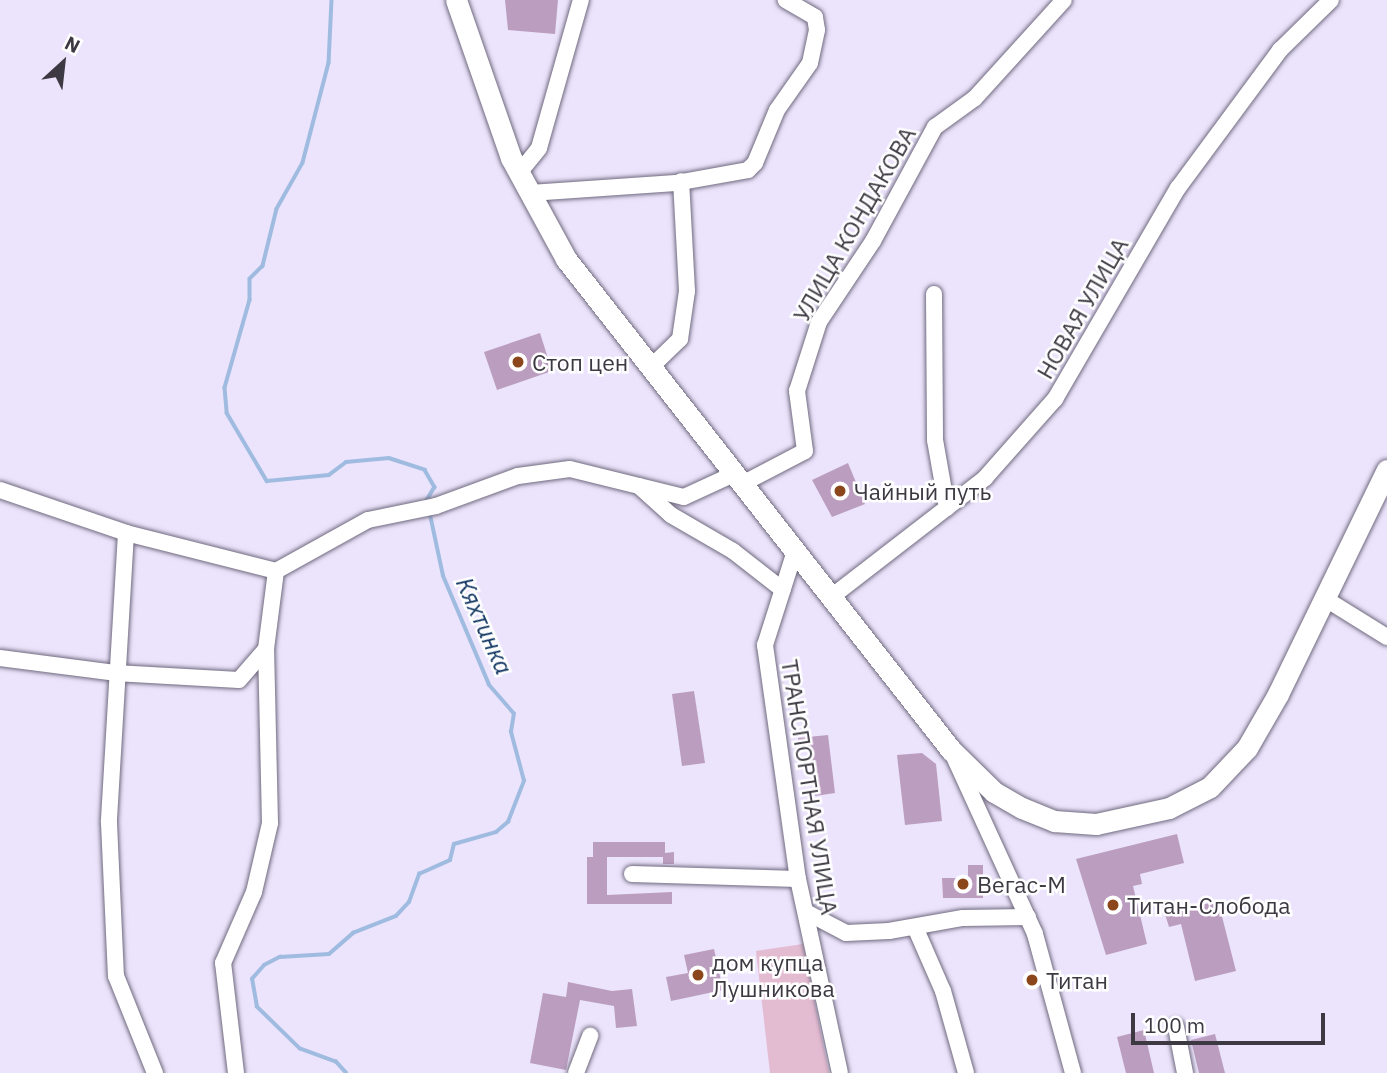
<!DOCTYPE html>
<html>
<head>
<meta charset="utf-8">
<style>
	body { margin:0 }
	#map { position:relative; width:1387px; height:1073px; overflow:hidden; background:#ebe4fc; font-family:"IBM Plex Sans",sans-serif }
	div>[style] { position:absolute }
	.green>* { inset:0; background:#e4bcd2 }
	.stream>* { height:3.5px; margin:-1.75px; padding:0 1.75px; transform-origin:1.75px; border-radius:1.75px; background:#a0bbe0 }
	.building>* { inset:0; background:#bb9dc0 }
	.roads { filter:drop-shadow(0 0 2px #706a7f) drop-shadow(0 0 2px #706a7f) }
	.minor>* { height:16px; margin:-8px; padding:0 8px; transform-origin:8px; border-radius:8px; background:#fff }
	.major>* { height:21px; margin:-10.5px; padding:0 10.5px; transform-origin:10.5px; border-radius:10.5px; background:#fff }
	.dots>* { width:19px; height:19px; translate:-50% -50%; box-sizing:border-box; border:4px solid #fff; border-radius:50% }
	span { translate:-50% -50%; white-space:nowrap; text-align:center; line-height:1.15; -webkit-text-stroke:5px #fff; paint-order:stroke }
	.street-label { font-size:23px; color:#3c3942 }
	.poi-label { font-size:23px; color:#3c3942 }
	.left { translate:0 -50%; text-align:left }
	.water-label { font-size:24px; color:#0c325f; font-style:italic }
	.north { position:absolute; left:28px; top:28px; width:70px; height:70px; -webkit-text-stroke:5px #fff; paint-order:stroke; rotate:27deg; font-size:19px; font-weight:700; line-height:28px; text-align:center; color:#3c3942 }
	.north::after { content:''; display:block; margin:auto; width:24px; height:32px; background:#3c3942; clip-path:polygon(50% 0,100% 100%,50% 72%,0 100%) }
	.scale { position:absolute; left:1131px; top:1013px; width:194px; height:32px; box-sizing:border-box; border:4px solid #3c3942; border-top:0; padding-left:9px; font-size:21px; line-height:24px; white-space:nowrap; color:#3c3942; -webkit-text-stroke:5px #fff; paint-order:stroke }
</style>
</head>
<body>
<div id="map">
	<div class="green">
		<div style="clip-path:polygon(803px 944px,829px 1073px,770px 1073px,756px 951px)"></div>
	</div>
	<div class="stream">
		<div style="left:332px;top:0;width:63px;rotate:92.7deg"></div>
		<div style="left:329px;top:63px;width:103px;rotate:104.6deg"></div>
		<div style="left:303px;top:163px;width:53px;rotate:119.5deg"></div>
		<div style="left:277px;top:209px;width:59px;rotate:103.8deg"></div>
		<div style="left:263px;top:266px;width:18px;rotate:135deg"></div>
		<div style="left:250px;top:279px;width:21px;rotate:90deg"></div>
		<div style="left:250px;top:300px;width:91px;rotate:105.9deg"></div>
		<div style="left:225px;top:388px;width:25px;rotate:85deg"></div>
		<div style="left:227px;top:413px;width:79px;rotate:59.5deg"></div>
		<div style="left:267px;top:481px;width:62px;rotate:-5.5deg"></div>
		<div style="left:329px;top:475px;width:21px;rotate:-37deg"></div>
		<div style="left:346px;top:462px;width:43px;rotate:-5.3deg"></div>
		<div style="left:389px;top:458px;width:38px;rotate:18deg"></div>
		<div style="left:425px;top:470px;width:20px;rotate:60deg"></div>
		<div style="left:435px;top:487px;width:17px;rotate:121deg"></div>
		<div style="left:346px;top:1073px;width:15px;rotate:-132deg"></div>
		<div style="left:336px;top:1062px;width:38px;rotate:-160deg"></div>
		<div style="left:300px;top:1049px;width:60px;rotate:-135.7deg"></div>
		<div style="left:257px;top:1007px;width:28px;rotate:-100deg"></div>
		<div style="left:252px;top:979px;width:18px;rotate:-49deg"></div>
		<div style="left:264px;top:965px;width:18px;rotate:-27deg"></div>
		<div style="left:280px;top:957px;width:49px;rotate:-3.5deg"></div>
		<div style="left:329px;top:954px;width:32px;rotate:-41deg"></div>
		<div style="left:353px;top:933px;width:46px;rotate:-21.6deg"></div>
		<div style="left:396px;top:916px;width:19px;rotate:-47deg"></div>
		<div style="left:409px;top:902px;width:30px;rotate:-70deg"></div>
		<div style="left:419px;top:874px;width:34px;rotate:-24deg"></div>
		<div style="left:450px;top:860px;width:16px;rotate:-76deg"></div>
		<div style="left:454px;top:844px;width:44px;rotate:-15.9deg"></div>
		<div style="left:496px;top:832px;width:16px;rotate:-40deg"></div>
		<div style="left:508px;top:822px;width:44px;rotate:-68.7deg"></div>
		<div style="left:524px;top:781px;width:51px;rotate:-104.9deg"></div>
		<div style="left:511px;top:732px;width:18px;rotate:-81deg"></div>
		<div style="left:514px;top:714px;width:38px;rotate:-131deg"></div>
		<div style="left:489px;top:685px;width:118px;rotate:-112.9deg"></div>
		<div style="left:443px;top:576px;width:62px;rotate:-102deg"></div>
	</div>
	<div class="building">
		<div style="clip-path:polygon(505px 0,558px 0,555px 34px,508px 30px)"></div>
		<div style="clip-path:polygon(540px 333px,552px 371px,497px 390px,484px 352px)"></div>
		<div style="clip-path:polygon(848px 463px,865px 504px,832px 517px,812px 480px)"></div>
		<div style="clip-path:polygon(694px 691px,705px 763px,682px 766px,672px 694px)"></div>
		<div style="clip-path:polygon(828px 735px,835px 793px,815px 796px,809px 749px,800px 750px,798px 738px)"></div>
		<div style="clip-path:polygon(922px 753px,936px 764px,942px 821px,905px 825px,897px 755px)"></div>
		<div style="clip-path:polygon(1177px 834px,1184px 863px,1140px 874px,1142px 884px,1133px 886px,1147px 944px,1106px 955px,1076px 859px)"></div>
		<div style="clip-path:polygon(593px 842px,665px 842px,665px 853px,674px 852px,674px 864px,663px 864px,663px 857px,607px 857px,607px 895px,672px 892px,672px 904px,587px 904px,587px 857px,593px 857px)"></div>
		<div style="clip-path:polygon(968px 865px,983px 865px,983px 898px,943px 898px,942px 878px,968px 878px)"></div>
		<div style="clip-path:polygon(1218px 901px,1236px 971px,1195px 981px,1181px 924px,1169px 927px,1165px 914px)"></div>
		<div style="clip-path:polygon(714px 949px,723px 990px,671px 1001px,666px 977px,688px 973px,684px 955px)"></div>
		<div style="clip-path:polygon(568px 982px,612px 991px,632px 989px,637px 1026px,616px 1028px,614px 1006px,580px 1000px,566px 1070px,530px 1063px,543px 993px,566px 997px)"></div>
		<div style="clip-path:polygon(1144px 1030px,1154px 1073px,1126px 1073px,1117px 1037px)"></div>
		<div style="clip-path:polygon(1215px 1034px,1225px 1073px,1199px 1073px,1191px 1040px)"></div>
	</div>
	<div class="roads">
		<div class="minor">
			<div style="left:519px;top:173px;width:32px;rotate:-51deg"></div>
			<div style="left:539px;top:148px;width:154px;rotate:-74.2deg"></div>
			<div style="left:530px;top:193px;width:146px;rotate:-3.9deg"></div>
			<div style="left:676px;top:183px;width:73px;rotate:-10.2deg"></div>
			<div style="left:748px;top:170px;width:10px;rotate:-45deg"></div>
			<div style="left:755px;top:163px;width:57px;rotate:-67.5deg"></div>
			<div style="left:777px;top:110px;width:57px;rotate:-54.9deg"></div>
			<div style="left:810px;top:63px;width:34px;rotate:-78deg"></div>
			<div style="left:817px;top:30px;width:13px;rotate:-99deg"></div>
			<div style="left:815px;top:17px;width:34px;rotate:-150deg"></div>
			<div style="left:934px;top:294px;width:146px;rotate:89.6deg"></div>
			<div style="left:935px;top:440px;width:69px;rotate:80deg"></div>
			<div style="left:650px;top:368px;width:42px;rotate:-44deg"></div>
			<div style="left:680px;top:339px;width:49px;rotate:-81.7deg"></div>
			<div style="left:687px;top:291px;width:110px;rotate:-93.1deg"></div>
			<div style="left:742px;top:484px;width:71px;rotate:-27.6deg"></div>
			<div style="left:805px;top:451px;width:61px;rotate:-97.6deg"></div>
			<div style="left:797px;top:391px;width:72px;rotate:-72.3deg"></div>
			<div style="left:819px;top:322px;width:97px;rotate:-56.3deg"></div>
			<div style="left:873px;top:241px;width:130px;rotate:-61.5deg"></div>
			<div style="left:935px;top:127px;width:49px;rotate:-35.9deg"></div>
			<div style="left:975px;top:98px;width:132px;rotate:-47.8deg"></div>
			<div style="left:639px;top:486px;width:43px;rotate:42.2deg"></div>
			<div style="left:671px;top:515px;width:72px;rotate:30.1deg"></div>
			<div style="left:733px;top:551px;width:63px;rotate:38deg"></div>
			<div style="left:0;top:490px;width:133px;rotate:18.8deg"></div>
			<div style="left:126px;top:533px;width:155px;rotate:14.2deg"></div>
			<div style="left:276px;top:571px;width:105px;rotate:-29deg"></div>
			<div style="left:368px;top:520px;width:69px;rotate:-11.6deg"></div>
			<div style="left:436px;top:506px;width:87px;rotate:-20.1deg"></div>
			<div style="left:518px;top:476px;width:52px;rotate:-7.7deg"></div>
			<div style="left:570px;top:469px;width:117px;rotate:13.8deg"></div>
			<div style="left:684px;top:497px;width:55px;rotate:-24.7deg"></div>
			<div style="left:126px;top:533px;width:290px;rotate:93.4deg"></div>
			<div style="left:109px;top:823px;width:153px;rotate:87.4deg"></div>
			<div style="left:116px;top:976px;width:105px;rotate:68.1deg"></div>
			<div style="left:795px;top:551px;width:99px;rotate:107.7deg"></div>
			<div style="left:765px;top:645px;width:236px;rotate:82deg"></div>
			<div style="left:798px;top:879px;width:198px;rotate:77.8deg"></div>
			<div style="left:830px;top:598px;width:196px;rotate:-37.7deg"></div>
			<div style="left:985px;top:478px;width:106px;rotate:-48.5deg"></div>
			<div style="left:1055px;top:399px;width:244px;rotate:-59.8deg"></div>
			<div style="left:1178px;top:188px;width:172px;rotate:-53.5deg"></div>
			<div style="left:1280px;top:50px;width:71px;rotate:-44.4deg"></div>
			<div style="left:1324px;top:598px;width:74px;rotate:31.8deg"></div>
			<div style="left:0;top:658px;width:116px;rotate:7.4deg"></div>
			<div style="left:115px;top:673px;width:124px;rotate:3.2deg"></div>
			<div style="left:239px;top:680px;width:41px;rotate:-48.9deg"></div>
			<div style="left:955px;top:759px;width:192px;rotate:65.4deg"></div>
			<div style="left:1035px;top:934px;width:144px;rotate:74.7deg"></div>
			<div style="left:632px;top:874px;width:166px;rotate:1.7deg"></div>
			<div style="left:806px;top:912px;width:45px;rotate:27.7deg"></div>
			<div style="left:846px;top:933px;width:43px;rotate:-2.7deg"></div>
			<div style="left:889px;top:931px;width:75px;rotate:-10deg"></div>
			<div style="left:963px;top:918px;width:65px;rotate:-0.9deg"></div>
			<div style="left:915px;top:927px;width:70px;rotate:66.4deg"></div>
			<div style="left:943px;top:991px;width:85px;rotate:74.3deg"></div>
			<div style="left:1176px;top:1027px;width:47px;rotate:78.9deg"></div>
			<div style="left:236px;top:1073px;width:111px;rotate:-96.7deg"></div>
			<div style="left:223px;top:963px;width:77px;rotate:-66.4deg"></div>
			<div style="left:254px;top:892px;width:71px;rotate:-76.9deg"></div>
			<div style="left:270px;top:823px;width:174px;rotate:-91.3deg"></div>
			<div style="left:266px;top:649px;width:79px;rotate:-82.7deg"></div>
			<div style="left:576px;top:1073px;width:40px;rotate:-69deg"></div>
		</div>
		<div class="major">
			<div style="left:456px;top:0;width:167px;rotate:70.8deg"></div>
			<div style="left:511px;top:158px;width:115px;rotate:61.4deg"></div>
			<div style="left:566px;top:259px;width:624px;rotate:51.9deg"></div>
			<div style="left:951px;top:750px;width:60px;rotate:44.3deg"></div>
			<div style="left:994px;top:792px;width:32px;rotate:30deg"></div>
			<div style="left:1022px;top:808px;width:35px;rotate:22deg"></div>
			<div style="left:1054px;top:821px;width:42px;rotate:4.1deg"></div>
			<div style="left:1096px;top:824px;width:75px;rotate:-12.4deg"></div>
			<div style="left:1169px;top:808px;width:46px;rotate:-27.1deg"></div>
			<div style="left:1210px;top:787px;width:54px;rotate:-46.5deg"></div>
			<div style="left:1247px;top:748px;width:62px;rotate:-60.1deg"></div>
			<div style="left:1278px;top:694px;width:249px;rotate:-64.1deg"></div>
		</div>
	</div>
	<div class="dots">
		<div style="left:518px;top:362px;background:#8b461b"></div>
		<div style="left:840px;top:491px;background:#8b461b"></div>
		<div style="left:963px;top:884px;background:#8b461b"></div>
		<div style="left:1113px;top:905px;background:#8b461b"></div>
		<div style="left:698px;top:975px;background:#8b461b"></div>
		<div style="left:1032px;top:980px;background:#8b461b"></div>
	</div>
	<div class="street-label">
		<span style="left:854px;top:224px;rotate:-60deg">УЛИЦА КОНДАКОВА</span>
		<span style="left:1082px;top:308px;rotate:-60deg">НОВАЯ УЛИЦА</span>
		<span style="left:810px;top:787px;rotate:81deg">ТРАНСПОРТНАЯ УЛИЦА</span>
	</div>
	<div class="poi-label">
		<span class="left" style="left:532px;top:362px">Стоп цен</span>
		<span class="left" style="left:854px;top:491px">Чайный путь</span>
		<span class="left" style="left:977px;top:884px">Вегас-М</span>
		<span class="left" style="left:1127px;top:905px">Титан-Слобода</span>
		<span class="left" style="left:712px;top:975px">дом купца<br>Лушникова</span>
		<span class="left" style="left:1046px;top:980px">Титан</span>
	</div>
	<div class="water-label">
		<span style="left:484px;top:626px;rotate:66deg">Кяхтинка</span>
	</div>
	<div class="north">N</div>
	<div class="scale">100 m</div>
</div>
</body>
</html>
